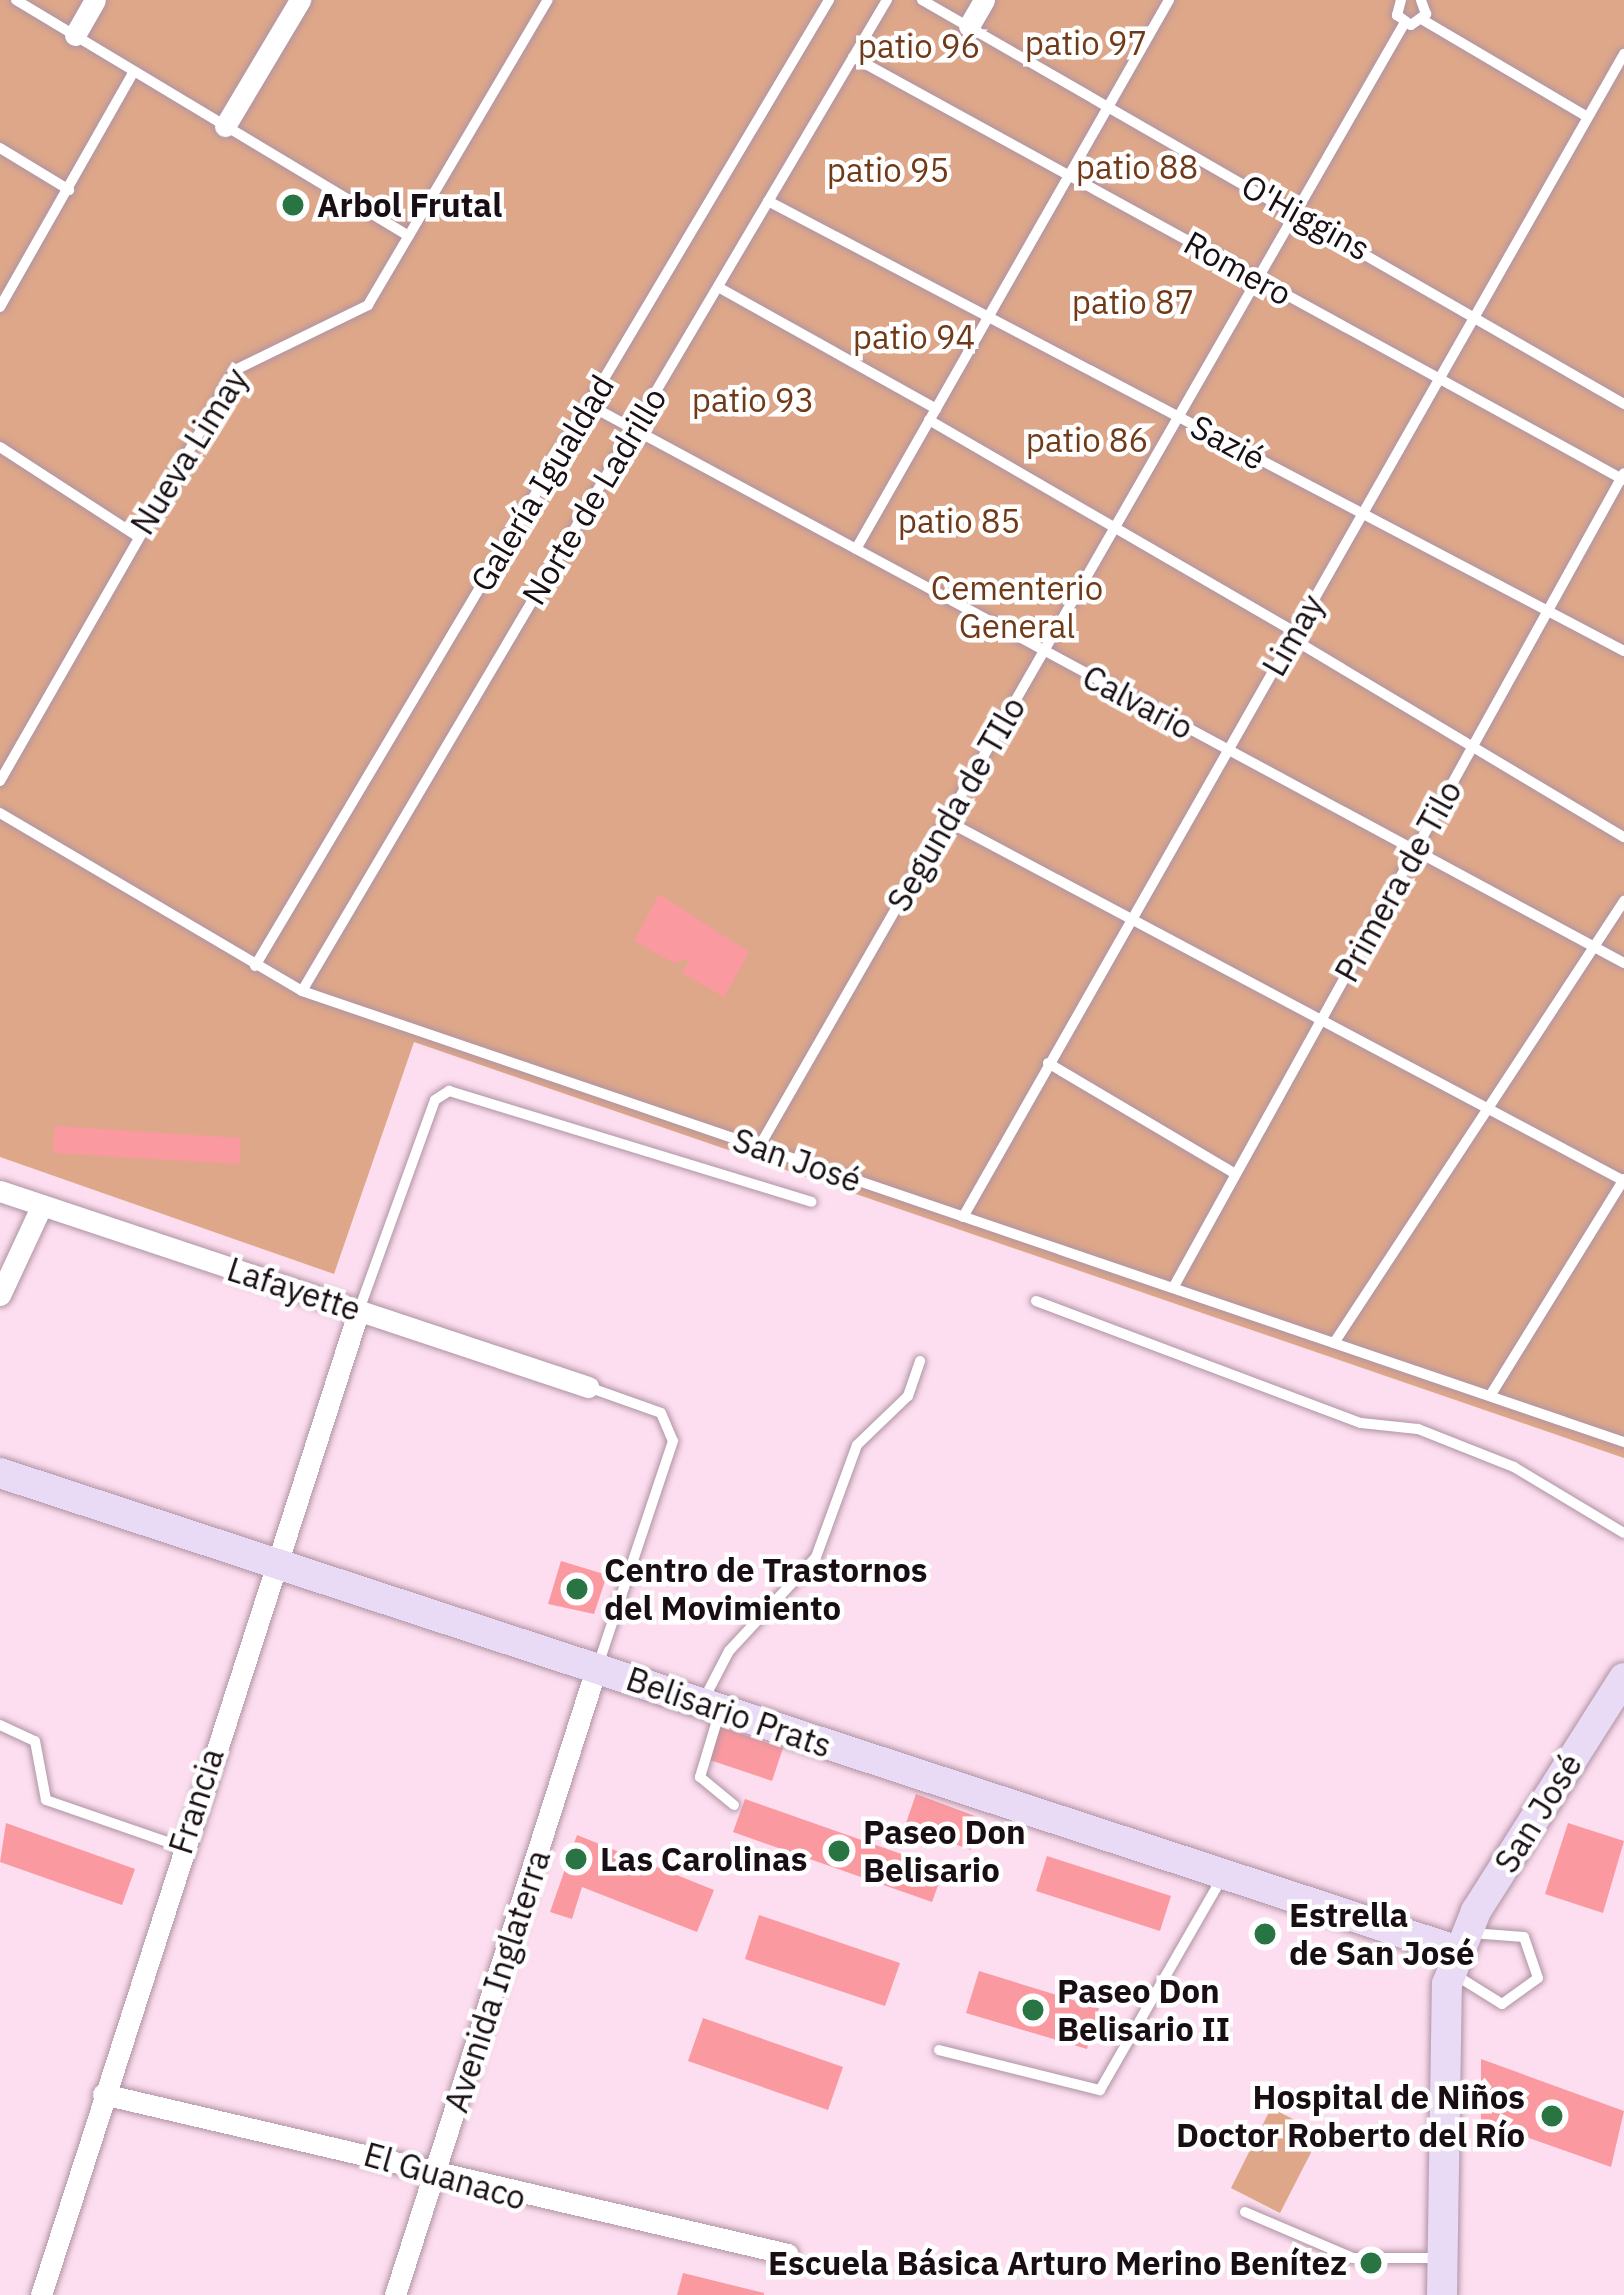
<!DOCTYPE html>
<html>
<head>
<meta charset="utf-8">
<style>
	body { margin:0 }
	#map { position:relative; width:1624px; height:2295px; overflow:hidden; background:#fddef0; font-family:"IBM Plex Sans",sans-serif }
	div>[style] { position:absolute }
	.green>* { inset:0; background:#dea789 }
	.building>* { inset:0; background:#fa99a0 }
	.roads { filter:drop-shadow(0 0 3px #af93a3) drop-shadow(0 0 3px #af93a3) }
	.lane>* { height:10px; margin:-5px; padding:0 5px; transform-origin:5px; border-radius:5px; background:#fff }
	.street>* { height:21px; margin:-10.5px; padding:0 10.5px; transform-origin:10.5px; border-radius:10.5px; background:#fff }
	.secondary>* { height:30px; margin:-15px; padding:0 15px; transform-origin:15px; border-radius:15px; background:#e9daf6 }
	.dots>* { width:33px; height:33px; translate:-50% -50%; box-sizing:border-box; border:6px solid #fff; border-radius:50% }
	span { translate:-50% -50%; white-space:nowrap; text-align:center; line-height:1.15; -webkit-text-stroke:9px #fff; paint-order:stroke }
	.park-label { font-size:33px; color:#703a19 }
	.poi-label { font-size:33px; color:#180e14; font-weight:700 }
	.left { translate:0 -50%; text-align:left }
	.right { translate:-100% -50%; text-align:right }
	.street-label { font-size:33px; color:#180e14 }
</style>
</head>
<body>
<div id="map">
	<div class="green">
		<div style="clip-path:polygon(0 0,1624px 0,1624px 1458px,414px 1042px,334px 1274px,0 1157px)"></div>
		<div style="clip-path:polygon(1271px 2108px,1321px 2133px,1280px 2213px,1231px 2188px)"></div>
	</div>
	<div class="building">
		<div style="clip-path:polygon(659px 894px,749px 952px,724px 997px,682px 973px,690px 958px,674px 963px,634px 941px)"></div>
		<div style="clip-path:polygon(55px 1126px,241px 1138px,239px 1164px,53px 1153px)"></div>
		<div style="clip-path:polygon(561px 1561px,607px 1575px,594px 1614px,548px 1604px)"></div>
		<div style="clip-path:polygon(718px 1726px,783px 1748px,772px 1781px,707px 1759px)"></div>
		<div style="clip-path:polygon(916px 1794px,983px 1819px,971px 1850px,905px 1826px)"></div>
		<div style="clip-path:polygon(745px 1799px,944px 1869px,932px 1902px,733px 1832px)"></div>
		<div style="clip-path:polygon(6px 1823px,135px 1869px,122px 1905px,0 1862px)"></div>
		<div style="clip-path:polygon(1568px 1823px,1624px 1841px,1603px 1913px,1545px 1894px)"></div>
		<div style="clip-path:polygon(577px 1835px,714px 1890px,697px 1932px,582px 1887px,572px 1919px,550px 1912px)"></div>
		<div style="clip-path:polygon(1047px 1856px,1171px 1896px,1160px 1931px,1036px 1891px)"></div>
		<div style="clip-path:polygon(759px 1915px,900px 1963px,885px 2006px,745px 1959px)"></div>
		<div style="clip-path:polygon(979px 1971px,1099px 2008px,1087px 2049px,966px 2013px)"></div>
		<div style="clip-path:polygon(703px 2018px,843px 2067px,828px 2110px,688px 2061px)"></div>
		<div style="clip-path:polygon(1481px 2059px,1624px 2111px,1611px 2167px,1481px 2121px)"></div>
		<div style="clip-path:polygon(683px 2273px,764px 2293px,764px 2295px,677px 2295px)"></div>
	</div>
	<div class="roads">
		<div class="lane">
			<div style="left:16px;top:0;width:458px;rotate:31deg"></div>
			<div style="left:922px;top:0;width:810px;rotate:29.92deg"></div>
			<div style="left:1401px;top:0;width:16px;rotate:105deg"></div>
			<div style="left:1397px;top:15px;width:17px;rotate:36deg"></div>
			<div style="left:1411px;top:25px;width:19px;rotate:-36deg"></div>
			<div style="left:1426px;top:14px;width:15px;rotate:-110deg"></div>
			<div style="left:1423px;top:20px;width:191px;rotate:30.5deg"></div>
			<div style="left:853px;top:57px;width:879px;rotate:28.75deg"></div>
			<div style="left:0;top:148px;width:81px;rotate:31.3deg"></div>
			<div style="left:768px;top:201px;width:967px;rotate:27.73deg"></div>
			<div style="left:718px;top:287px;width:250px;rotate:29.2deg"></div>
			<div style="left:0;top:307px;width:271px;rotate:-60.4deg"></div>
			<div style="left:589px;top:405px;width:1176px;rotate:28.33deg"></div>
			<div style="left:929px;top:420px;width:422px;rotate:30.1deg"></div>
			<div style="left:0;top:447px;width:163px;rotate:33deg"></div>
			<div style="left:856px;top:549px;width:632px;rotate:-60.31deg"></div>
			<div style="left:1291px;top:638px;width:388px;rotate:30.9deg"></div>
			<div style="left:0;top:781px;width:473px;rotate:-60.2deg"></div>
			<div style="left:235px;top:370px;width:148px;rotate:-26deg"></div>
			<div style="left:368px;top:305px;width:354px;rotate:-59.5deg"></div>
			<div style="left:0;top:813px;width:351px;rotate:30.5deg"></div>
			<div style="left:302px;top:991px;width:1397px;rotate:18.84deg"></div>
			<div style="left:947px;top:821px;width:767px;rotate:28deg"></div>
			<div style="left:255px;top:966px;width:1124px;rotate:-59.28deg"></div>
			<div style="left:302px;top:991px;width:1151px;rotate:-59.45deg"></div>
			<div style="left:1048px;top:1063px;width:218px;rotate:30.6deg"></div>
			<div style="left:759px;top:1147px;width:1295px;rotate:-60.13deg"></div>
			<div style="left:963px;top:1217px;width:1338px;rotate:-60.39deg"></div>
			<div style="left:1173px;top:1288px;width:931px;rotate:-61.04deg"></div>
			<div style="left:1036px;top:1301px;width:347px;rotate:20.6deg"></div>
			<div style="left:1361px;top:1423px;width:57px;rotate:6deg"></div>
			<div style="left:1418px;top:1429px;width:103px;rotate:21.6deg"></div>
			<div style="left:1514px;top:1467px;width:128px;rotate:31deg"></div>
			<div style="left:359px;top:1310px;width:223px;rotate:-70.1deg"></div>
			<div style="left:435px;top:1100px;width:17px;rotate:-33deg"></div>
			<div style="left:449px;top:1091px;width:379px;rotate:17deg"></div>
			<div style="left:1334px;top:1343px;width:529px;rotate:-56.73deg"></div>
			<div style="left:588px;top:1387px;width:77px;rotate:19.6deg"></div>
			<div style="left:661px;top:1413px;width:30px;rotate:67deg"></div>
			<div style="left:673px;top:1441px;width:236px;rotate:108.5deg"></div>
			<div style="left:1490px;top:1396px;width:255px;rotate:-58.3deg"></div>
			<div style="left:704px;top:1699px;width:54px;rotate:-62.5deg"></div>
			<div style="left:729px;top:1651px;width:128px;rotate:-47.2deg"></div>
			<div style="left:816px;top:1557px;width:119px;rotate:-69.9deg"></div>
			<div style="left:857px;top:1445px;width:71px;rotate:-43.9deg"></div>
			<div style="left:908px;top:1396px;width:37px;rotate:-71deg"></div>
			<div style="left:719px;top:1714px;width:66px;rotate:106.8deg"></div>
			<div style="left:700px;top:1777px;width:44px;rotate:39.5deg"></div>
			<div style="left:0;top:1725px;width:38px;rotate:25deg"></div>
			<div style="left:35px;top:1741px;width:60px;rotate:79.4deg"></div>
			<div style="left:46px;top:1800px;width:144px;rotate:19.1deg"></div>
			<div style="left:1457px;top:1976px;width:53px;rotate:31.9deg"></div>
			<div style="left:1502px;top:2004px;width:44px;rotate:-35.8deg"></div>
			<div style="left:1538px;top:1978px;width:43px;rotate:-108.9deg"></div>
			<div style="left:1524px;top:1937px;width:53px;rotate:-175.7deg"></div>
			<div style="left:939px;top:2050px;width:166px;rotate:14deg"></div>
			<div style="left:1100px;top:2090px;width:245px;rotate:-60.1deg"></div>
			<div style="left:1245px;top:2212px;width:117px;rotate:23.1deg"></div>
			<div style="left:1353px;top:2258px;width:86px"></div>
		</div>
		<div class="street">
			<div style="left:969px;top:26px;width:30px;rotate:-60deg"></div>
			<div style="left:75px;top:35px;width:40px;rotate:-60.3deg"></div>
			<div style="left:225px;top:126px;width:147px;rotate:-59.2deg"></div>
			<div style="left:0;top:1191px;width:620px;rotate:18.43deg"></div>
			<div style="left:0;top:1295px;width:99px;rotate:-65deg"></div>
			<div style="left:103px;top:2094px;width:703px;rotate:13.15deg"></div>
			<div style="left:41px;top:2295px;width:1035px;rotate:-72.11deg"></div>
			<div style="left:395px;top:2295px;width:661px;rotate:-72.2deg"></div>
		</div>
		<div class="secondary">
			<div style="left:0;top:1473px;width:1534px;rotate:18.15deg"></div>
			<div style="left:1442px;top:2295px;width:311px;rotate:-89.1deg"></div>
			<div style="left:1447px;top:1984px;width:79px;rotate:-68.3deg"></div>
			<div style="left:1476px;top:1911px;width:276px;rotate:-57.6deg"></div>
		</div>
	</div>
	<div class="dots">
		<div style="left:293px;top:205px;background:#297443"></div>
		<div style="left:577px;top:1589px;background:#297443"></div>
		<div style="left:839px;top:1851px;background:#297443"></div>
		<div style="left:576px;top:1859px;background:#297443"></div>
		<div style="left:1265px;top:1934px;background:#297443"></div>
		<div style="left:1033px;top:2010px;background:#297443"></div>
		<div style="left:1552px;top:2116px;background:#297443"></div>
		<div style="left:1371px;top:2263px;background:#297443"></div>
	</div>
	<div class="park-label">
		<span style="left:1086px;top:43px">patio 97</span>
		<span style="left:919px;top:46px">patio 96</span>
		<span style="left:1137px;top:167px">patio 88</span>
		<span style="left:888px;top:170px">patio 95</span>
		<span style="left:1133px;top:302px">patio 87</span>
		<span style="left:914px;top:337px">patio 94</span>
		<span style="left:753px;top:400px">patio 93</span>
		<span style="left:1087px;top:440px">patio 86</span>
		<span style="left:959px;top:521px">patio 85</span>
		<span style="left:1017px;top:607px">Cementerio<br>General</span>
	</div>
	<div class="poi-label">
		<span class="left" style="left:317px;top:205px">Arbol Frutal</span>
		<span class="left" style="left:604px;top:1589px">Centro de Trastornos<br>del Movimiento</span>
		<span class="left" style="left:863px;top:1851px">Paseo Don<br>Belisario</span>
		<span class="left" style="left:600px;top:1859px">Las Carolinas</span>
		<span class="left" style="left:1289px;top:1934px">Estrella<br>de San José</span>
		<span class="left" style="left:1057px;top:2010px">Paseo Don<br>Belisario II</span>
		<span class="right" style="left:1525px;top:2116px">Hospital de Niños<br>Doctor Roberto del Río</span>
		<span class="right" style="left:1347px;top:2263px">Escuela Básica Arturo Merino Benítez</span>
	</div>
	<div class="street-label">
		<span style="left:1306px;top:217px;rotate:29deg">O'Higgins</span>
		<span style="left:1238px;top:268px;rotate:29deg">Romero</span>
		<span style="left:1228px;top:442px;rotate:28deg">Sazié</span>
		<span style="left:189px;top:451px;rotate:-58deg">Nueva Limay</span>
		<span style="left:542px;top:483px;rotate:-59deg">Galería Igualdad</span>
		<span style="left:594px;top:496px;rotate:-59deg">Norte de Ladrillo</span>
		<span style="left:1293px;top:635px;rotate:-60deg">Limay</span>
		<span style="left:1138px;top:702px;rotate:28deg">Calvario</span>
		<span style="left:956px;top:804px;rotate:-60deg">Segunda de TIlo</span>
		<span style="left:1398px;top:881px;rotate:-61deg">Primera de Tilo</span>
		<span style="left:797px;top:1160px;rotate:19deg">San José</span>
		<span style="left:294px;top:1289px;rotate:18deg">Lafayette</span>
		<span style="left:729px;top:1712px;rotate:19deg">Belisario Prats</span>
		<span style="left:196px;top:1801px;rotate:-72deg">Francia</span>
		<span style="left:1538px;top:1813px;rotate:-58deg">San José</span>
		<span style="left:497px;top:1981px;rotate:-72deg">Avenida Inglaterra</span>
		<span style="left:445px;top:2176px;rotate:16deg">El Guanaco</span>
	</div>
</div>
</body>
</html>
